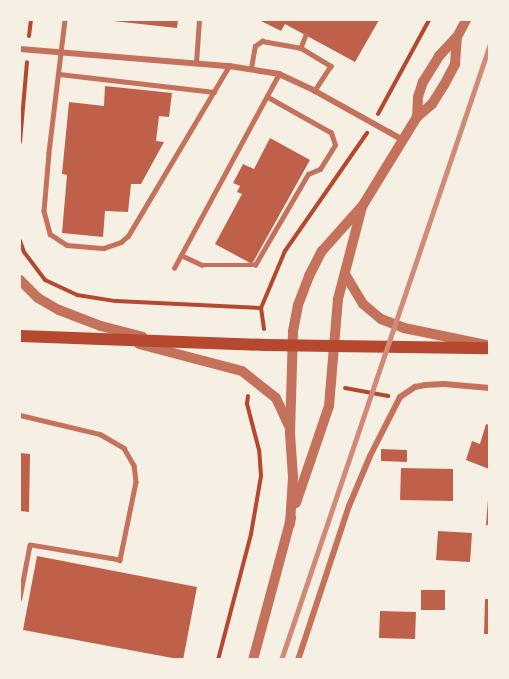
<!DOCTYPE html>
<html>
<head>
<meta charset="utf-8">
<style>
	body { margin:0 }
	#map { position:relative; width:509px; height:679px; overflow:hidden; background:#f6efe4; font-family:"IBM Plex Serif",serif }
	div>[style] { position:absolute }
	.building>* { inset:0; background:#bf614a }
	.path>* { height:4px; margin:-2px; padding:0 2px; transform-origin:2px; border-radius:2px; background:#b5482f }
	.service>* { height:4.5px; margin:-2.25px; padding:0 2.25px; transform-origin:2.25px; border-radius:2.25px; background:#c5725c }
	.minor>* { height:6px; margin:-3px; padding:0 3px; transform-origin:3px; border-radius:3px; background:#c5725c }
	.tertiary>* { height:10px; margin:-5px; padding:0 5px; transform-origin:5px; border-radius:5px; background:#c5725c }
	.secondary>* { height:12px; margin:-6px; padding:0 6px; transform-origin:6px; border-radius:6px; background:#b5482f }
	.rail>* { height:4.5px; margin:-2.25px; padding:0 2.25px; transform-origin:2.25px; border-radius:2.25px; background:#cf8b77 }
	span { translate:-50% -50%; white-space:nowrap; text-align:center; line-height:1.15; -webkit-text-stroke:6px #f6efe4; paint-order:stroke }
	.frame { position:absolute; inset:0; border:21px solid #f6efe4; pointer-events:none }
</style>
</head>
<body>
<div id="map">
	<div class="building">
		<div style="clip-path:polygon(104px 20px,178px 20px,177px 28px)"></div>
		<div style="clip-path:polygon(259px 20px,379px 20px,355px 62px,285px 24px,281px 31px)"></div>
		<div style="clip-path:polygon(105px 86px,172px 93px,169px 117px,159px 116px,156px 141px,164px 142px,141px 184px,131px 184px,128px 212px,105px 211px,103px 237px,62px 233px,67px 175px,62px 174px,69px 102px,104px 106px)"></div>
		<div style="clip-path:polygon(270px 138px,310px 160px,252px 264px,215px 244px,242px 194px,237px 192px,240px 186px,233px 183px,243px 164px,254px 169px)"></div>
		<div style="clip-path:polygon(486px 424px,489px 425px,489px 469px,466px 460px,472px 441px,480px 444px)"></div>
		<div style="clip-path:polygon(381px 449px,407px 450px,407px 462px,381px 461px)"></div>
		<div style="clip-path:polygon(20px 453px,30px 454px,29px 512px,20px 511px)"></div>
		<div style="clip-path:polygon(401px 468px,453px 469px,453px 501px,400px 500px)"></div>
		<div style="clip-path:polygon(488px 499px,489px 499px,489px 525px,486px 525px)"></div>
		<div style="clip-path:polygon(438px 531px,472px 533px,470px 562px,436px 560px)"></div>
		<div style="clip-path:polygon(37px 556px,197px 587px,183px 660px,23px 630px)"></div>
		<div style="clip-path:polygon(421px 590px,445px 590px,445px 610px,421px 610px)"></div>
		<div style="clip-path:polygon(485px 599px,489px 599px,489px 634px,484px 634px)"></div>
		<div style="clip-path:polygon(380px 611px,416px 612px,415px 639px,379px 638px)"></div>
	</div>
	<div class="path">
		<div style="left:29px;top:36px;width:16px;rotate:-83deg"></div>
		<div style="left:378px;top:114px;width:107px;rotate:-61.5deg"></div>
		<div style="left:20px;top:142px;width:80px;rotate:-85deg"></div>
		<div style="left:20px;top:241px;width:12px;rotate:70deg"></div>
		<div style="left:24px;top:252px;width:35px;rotate:53deg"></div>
		<div style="left:45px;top:280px;width:35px;rotate:25deg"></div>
		<div style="left:77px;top:295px;width:39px;rotate:9deg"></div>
		<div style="left:116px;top:301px;width:145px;rotate:2.8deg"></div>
		<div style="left:264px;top:329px;width:21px;rotate:-98deg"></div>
		<div style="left:261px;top:308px;width:62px;rotate:-67.2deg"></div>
		<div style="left:285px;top:251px;width:144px;rotate:-55.2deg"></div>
		<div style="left:345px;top:388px;width:44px;rotate:10.5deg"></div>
		<div style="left:218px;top:660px;width:130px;rotate:-75.3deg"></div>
		<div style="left:251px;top:534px;width:59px;rotate:-80.2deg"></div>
		<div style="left:261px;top:476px;width:26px;rotate:-94deg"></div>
		<div style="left:259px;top:450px;width:48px;rotate:-104.6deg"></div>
		<div style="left:247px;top:404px;width:8px;rotate:-83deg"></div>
	</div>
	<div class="service">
		<div style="left:65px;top:20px;width:134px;rotate:96.9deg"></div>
		<div style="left:49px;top:153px;width:58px;rotate:94.9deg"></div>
		<div style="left:44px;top:211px;width:24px;rotate:75deg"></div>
		<div style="left:50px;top:234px;width:20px;rotate:33deg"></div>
		<div style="left:67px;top:245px;width:37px;rotate:5deg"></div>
		<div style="left:104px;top:248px;width:18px;rotate:-19deg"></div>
		<div style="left:121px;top:242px;width:9px;rotate:-41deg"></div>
		<div style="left:128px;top:236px;width:198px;rotate:-59.3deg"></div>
		<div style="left:306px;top:35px;width:14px;rotate:111deg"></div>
		<div style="left:301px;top:48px;width:35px;rotate:31deg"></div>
		<div style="left:331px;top:66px;width:30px;rotate:123deg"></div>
		<div style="left:196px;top:63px;width:43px;rotate:-86deg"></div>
		<div style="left:251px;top:68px;width:22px;rotate:-80deg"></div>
		<div style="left:255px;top:46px;width:9px;rotate:-36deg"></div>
		<div style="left:262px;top:41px;width:40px;rotate:10deg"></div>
		<div style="left:59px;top:74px;width:156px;rotate:6.6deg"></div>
		<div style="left:181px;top:255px;width:23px;rotate:25deg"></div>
		<div style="left:202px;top:265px;width:53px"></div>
		<div style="left:255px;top:265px;width:105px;rotate:-59.8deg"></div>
		<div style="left:308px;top:174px;width:13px;rotate:-23deg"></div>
		<div style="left:320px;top:169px;width:28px;rotate:-58deg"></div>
		<div style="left:335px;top:145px;width:13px;rotate:-108deg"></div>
		<div style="left:331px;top:133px;width:73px;rotate:-150.6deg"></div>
		<div style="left:174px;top:268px;width:221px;rotate:-61.6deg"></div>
		<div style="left:20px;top:415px;width:82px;rotate:13.4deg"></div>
		<div style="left:100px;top:434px;width:28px;rotate:30deg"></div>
		<div style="left:124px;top:448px;width:20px;rotate:60deg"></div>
		<div style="left:134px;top:465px;width:17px;rotate:83deg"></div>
		<div style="left:136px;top:482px;width:80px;rotate:101.6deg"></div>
		<div style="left:120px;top:560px;width:91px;rotate:-170.5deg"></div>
		<div style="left:30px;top:545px;width:54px;rotate:100.7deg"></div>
	</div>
	<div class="minor">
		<div style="left:20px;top:49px;width:210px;rotate:4.7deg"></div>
		<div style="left:229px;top:66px;width:51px;rotate:9.1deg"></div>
		<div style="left:279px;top:74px;width:40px;rotate:25deg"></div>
		<div style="left:315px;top:91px;width:101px;rotate:29.1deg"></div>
		<div style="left:298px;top:660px;width:162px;rotate:-71.7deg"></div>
		<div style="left:349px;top:506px;width:54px;rotate:-67.2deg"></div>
		<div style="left:370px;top:456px;width:66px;rotate:-63deg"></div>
		<div style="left:400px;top:397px;width:18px;rotate:-34deg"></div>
		<div style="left:415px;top:387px;width:10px;rotate:-11deg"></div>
		<div style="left:425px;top:385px;width:19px;rotate:-3deg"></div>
		<div style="left:444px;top:384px;width:46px;rotate:5deg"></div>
	</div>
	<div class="tertiary">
		<div style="left:417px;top:117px;width:20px;rotate:-87deg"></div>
		<div style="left:418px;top:97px;width:16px;rotate:-72deg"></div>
		<div style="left:423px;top:82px;width:31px;rotate:-58deg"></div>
		<div style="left:439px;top:56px;width:26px;rotate:-47deg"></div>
		<div style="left:457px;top:37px;width:19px;rotate:-62deg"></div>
		<div style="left:345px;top:274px;width:35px;rotate:59deg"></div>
		<div style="left:363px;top:304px;width:23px;rotate:40deg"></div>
		<div style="left:381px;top:319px;width:25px;rotate:21deg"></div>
		<div style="left:404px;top:328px;width:85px;rotate:11.6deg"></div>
		<div style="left:20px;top:280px;width:25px;rotate:45deg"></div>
		<div style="left:38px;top:298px;width:24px;rotate:30deg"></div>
		<div style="left:59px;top:310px;width:45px;rotate:20.9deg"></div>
		<div style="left:101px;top:326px;width:43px;rotate:14.7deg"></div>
		<div style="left:139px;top:344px;width:106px;rotate:14.7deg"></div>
		<div style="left:242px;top:371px;width:43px;rotate:38.5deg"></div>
		<div style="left:276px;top:398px;width:29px;rotate:65deg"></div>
		<div style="left:296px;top:503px;width:102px;rotate:-71.2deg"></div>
		<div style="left:329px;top:406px;width:107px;rotate:-85.2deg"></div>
		<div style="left:338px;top:299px;width:95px;rotate:-75.4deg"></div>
		<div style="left:290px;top:524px;width:47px;rotate:-86.3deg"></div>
		<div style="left:293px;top:477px;width:44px;rotate:-93.9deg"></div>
		<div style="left:290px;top:433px;width:102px;rotate:-88.3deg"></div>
		<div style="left:293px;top:331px;width:26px;rotate:-79deg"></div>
		<div style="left:298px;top:305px;width:31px;rotate:-69deg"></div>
		<div style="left:309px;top:276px;width:28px;rotate:-63deg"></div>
		<div style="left:322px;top:251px;width:62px;rotate:-48.3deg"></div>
		<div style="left:363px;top:205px;width:103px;rotate:-58.5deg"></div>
		<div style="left:417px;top:117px;width:20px;rotate:-41deg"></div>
		<div style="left:432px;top:104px;width:22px;rotate:-58deg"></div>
		<div style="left:444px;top:85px;width:24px;rotate:-62deg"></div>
		<div style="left:455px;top:64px;width:27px;rotate:-86deg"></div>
		<div style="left:253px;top:660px;width:147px;rotate:-75deg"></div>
	</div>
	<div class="secondary">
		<div style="left:20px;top:336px;width:246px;rotate:2.1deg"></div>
		<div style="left:266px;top:345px;width:224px;rotate:0.8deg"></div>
	</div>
	<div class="rail">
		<div style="left:281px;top:660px;width:650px;rotate:-71.26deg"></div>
	</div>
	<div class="frame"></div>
</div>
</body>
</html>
